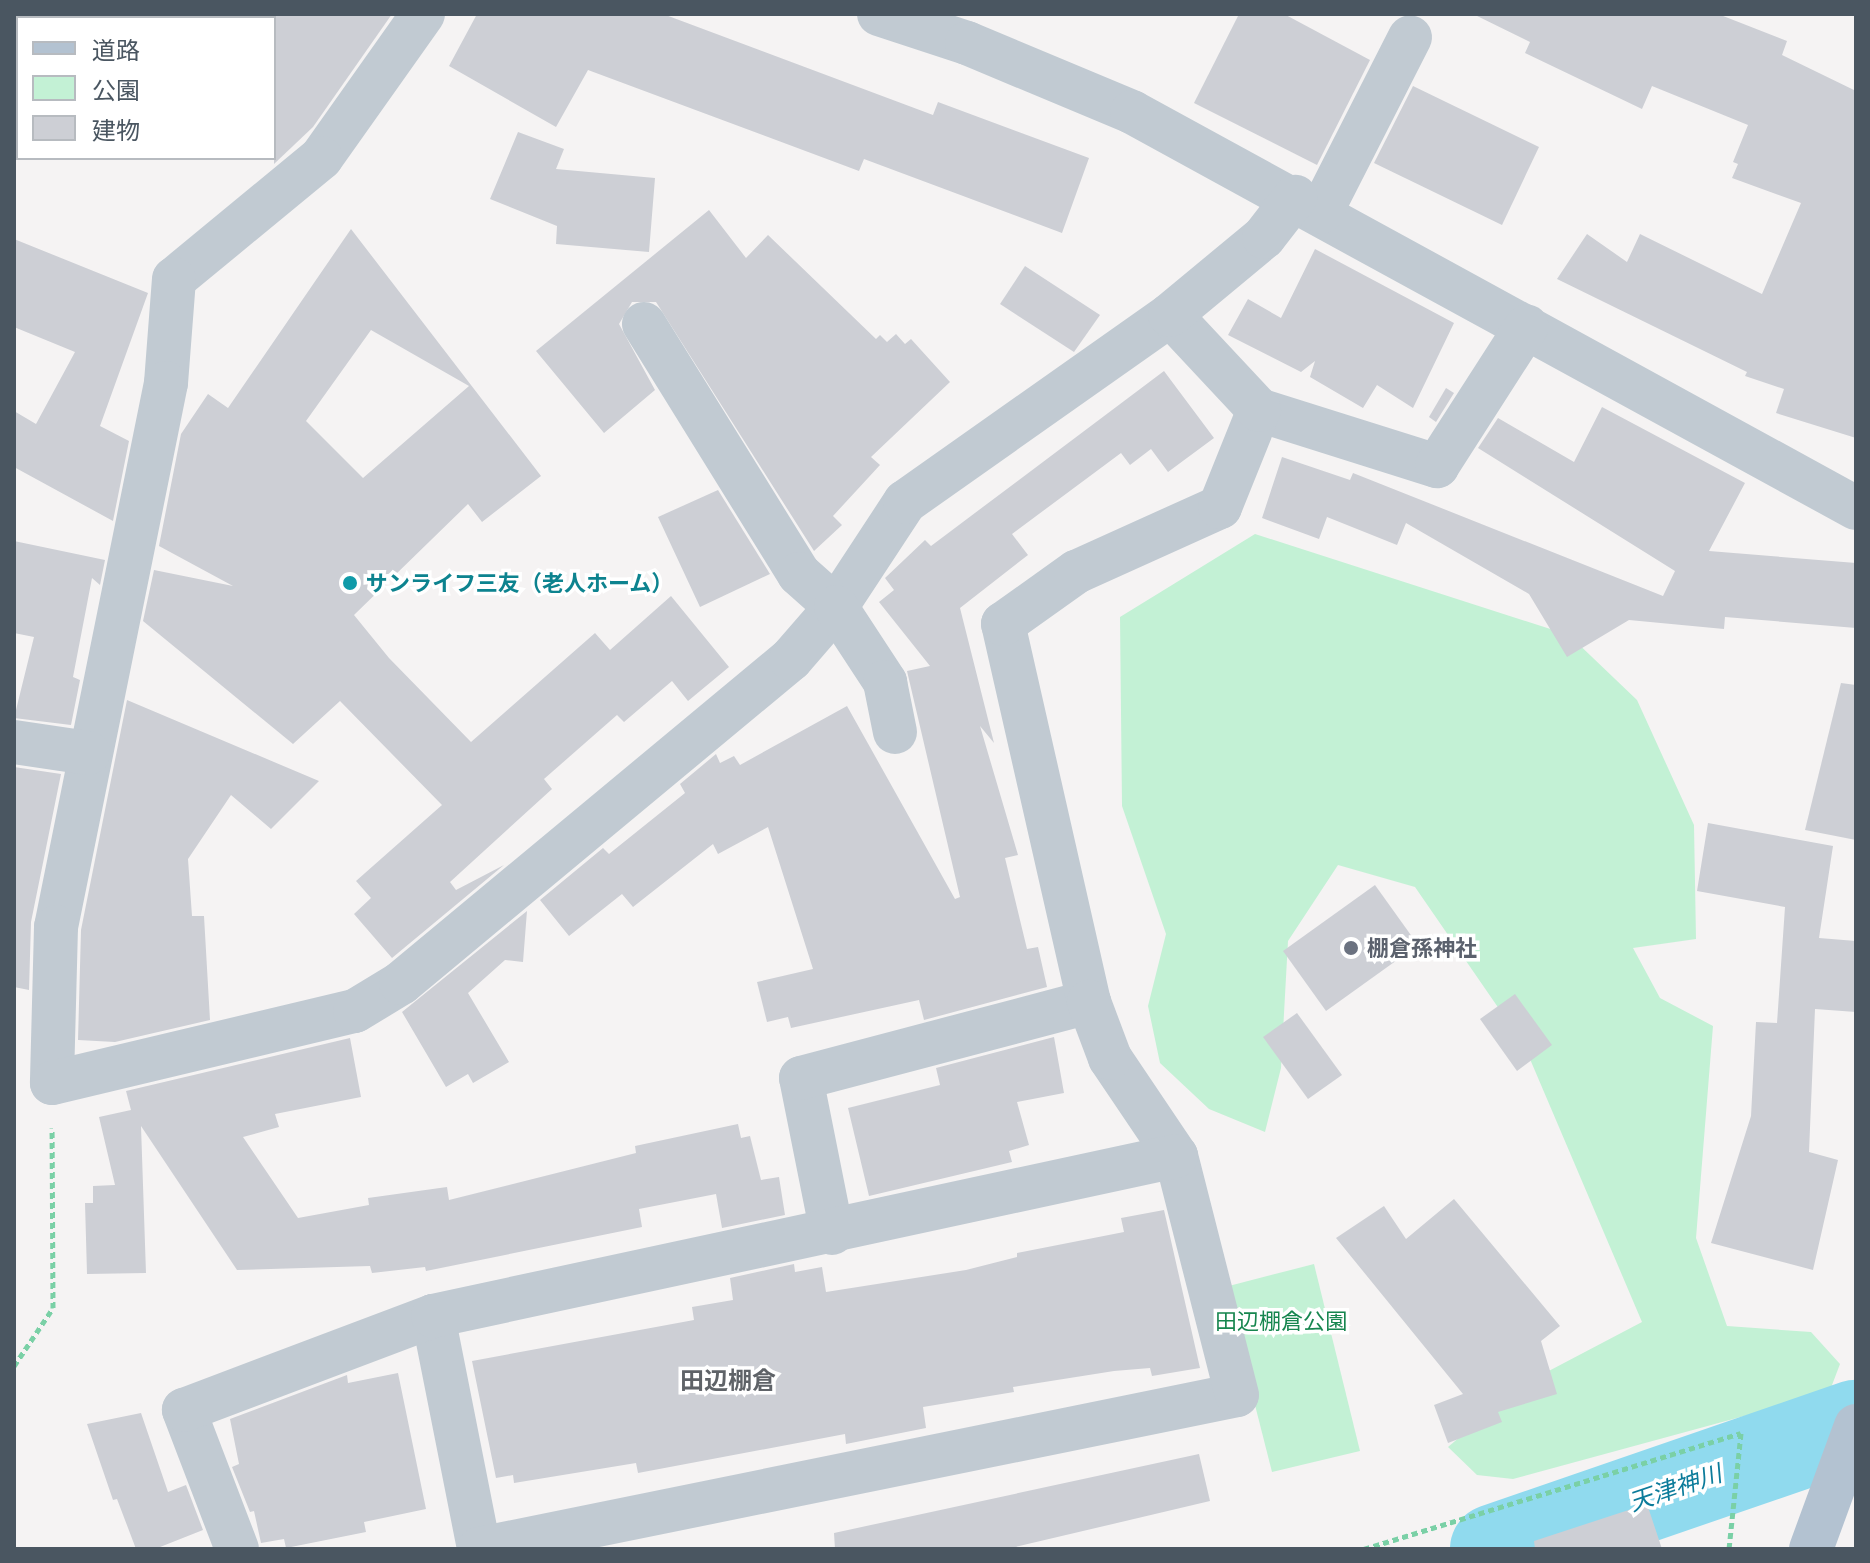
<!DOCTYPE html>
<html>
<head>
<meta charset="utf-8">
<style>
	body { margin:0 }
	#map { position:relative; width:1870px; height:1563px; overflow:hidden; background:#f5f3f3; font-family:"Open Sans","Noto Sans JP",sans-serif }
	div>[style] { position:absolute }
	.green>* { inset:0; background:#c3f1d5 }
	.river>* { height:90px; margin:-45px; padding:0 45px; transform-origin:45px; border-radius:45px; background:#90daee }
	.building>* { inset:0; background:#cdcfd5 }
	.path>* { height:5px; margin-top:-2.5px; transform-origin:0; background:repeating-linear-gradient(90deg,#7ad0a6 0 6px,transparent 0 10px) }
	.street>* { height:44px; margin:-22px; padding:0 22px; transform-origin:22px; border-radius:22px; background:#c1cad2 }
	.primary>* { height:44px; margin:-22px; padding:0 22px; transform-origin:22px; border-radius:22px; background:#b3c2d1 }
	.dots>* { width:22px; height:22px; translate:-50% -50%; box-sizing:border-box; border:4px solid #fff; border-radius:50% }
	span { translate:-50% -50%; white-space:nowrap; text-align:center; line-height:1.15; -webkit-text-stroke:7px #fff; paint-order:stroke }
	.culture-label { font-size:22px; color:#0d838f; font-weight:700 }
	.left { translate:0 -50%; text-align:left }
	.worship-label { font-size:22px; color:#5b616d; font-weight:700 }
	.park-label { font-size:22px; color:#17864f }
	.neighbourhood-label { font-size:24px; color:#5f6368; font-weight:700 }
	.water-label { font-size:24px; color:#0c7c9b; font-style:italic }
	.frame { position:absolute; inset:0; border:16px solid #4a5661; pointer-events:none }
	.legend { position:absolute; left:16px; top:16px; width:260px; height:144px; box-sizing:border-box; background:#fff; border:2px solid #b7bbc0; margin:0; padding:10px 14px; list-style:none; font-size:24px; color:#4a5661 }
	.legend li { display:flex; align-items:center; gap:16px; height:40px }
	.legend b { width:40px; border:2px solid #b7bbc0 }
</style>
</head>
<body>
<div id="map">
	<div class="green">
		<div style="clip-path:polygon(1255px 534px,1569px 635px,1637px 700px,1694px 825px,1696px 939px,1633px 948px,1660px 998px,1713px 1026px,1696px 1238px,1727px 1326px,1811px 1332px,1840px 1364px,1829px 1393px,1513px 1479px,1477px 1475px,1448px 1447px,1520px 1386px,1642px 1322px,1524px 1045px,1415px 887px,1338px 865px,1288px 941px,1281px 1068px,1265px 1132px,1209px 1109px,1160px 1063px,1148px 1006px,1166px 934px,1122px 806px,1120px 617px)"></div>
		<div style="clip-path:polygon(1314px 1264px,1360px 1451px,1272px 1472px,1225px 1287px)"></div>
	</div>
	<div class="river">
		<div style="left:1495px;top:1549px;width:382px;rotate:-19deg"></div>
	</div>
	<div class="building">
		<div style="clip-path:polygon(274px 14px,392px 14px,313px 127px,274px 164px)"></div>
		<div style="clip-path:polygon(477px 14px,663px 14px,933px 115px,938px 102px,1089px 158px,1062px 233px,864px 159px,859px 171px,588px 70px,556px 127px,449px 66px)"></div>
		<div style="clip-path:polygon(1239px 14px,1284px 14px,1370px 60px,1317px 165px,1194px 103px)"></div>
		<div style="clip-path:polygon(1473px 14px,1718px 14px,1787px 41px,1782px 55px,1856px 91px,1856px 438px,1776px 413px,1784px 389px,1745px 376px,1747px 372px,1557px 279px,1587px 234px,1627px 262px,1640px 234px,1762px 294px,1801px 203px,1732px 178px,1738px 164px,1733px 162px,1748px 125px,1652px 86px,1642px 109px,1525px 53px,1530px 42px)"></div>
		<div style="clip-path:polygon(1413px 86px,1539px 147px,1502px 225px,1374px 163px)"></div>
		<div style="clip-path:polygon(518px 132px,564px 149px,556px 169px,655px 178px,649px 252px,556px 244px,557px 226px,490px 199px)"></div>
		<div style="clip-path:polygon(709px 210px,746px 258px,768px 235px,876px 339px,880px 335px,887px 342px,896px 334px,905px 344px,911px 339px,950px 382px,871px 457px,880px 465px,833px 516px,842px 525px,814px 551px,656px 302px,632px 302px,619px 324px,655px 390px,604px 433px,536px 351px)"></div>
		<div style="clip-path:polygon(evenodd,351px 229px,541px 476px,482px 522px,468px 504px,354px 615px,389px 658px,471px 742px,595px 633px,610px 650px,671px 596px,729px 667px,688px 701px,672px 681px,624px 722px,617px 715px,544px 779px,552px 789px,450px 882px,456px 890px,504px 865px,392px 958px,354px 914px,371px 898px,356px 881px,442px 805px,340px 701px,293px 744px,143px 621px,154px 570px,233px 586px,159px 546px,181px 434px,208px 394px,228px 408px,351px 229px,371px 330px,469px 386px,363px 478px,306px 421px,371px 330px)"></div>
		<div style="clip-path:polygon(14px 239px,148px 293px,100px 426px,129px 441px,113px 521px,14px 467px,14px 411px,36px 424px,75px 352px,14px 327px)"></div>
		<div style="clip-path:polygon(1315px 249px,1454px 323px,1413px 408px,1377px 385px,1363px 408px,1310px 377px,1315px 361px,1301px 372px,1228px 335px,1248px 299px,1281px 318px)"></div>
		<div style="clip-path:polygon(1025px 266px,1100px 315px,1074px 352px,1000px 304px)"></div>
		<div style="clip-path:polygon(1164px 371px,1214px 438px,1168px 472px,1151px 449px,1130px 465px,1121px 453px,1012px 534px,1028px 555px,960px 608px,994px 743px,980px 726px,1018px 855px,1005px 858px,1027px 949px,1038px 947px,1047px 987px,924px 1020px,919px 1000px,791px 1028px,788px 1017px,767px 1022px,757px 982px,813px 969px,768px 827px,718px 854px,713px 844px,633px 907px,622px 894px,569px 936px,540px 900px,603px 848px,609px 854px,685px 793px,680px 784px,716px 754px,720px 763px,734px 756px,740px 765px,847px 706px,955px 899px,960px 897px,907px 671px,930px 666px,879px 602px,894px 590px,885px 578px,925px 540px,931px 546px)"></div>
		<div style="clip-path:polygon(1446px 388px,1454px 393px,1436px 422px,1429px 417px)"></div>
		<div style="clip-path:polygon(1602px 407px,1745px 483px,1709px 551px,1856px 563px,1856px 628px,1725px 617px,1724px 629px,1629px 620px,1567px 657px,1529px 594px,1406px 523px,1397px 545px,1327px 517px,1319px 539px,1262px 518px,1282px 457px,1350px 480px,1353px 473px,1663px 596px,1675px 571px,1478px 448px,1498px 418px,1574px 462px)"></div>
		<div style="clip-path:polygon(718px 490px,770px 574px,700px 607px,658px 517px)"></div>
		<div style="clip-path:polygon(14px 541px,105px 560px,100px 585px,92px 578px,73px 677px,80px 680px,71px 725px,14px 718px,34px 637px,14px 633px)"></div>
		<div style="clip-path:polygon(1841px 683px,1856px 685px,1856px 840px,1805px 830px)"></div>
		<div style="clip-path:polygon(127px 700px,319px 781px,271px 829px,231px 795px,188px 859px,192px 916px,204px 916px,210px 1020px,115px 1042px,78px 1040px,81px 930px)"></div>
		<div style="clip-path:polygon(14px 767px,61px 774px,31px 922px,29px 990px,14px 987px)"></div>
		<div style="clip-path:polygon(1708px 823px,1833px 846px,1819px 938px,1856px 941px,1856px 1012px,1815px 1009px,1809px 1152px,1838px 1160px,1813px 1270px,1711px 1243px,1751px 1116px,1756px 1022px,1777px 1023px,1785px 907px,1697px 891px)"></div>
		<div style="clip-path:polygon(1375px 885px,1418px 945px,1326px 1011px,1283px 951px)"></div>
		<div style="clip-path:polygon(527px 911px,523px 962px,505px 960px,468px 993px,509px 1062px,473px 1083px,468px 1074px,446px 1087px,402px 1012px)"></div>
		<div style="clip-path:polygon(1515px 994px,1552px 1045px,1517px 1071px,1480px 1019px)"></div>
		<div style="clip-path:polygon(1297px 1013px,1342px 1075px,1308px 1099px,1263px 1037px)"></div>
		<div style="clip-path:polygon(1054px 1037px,1064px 1093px,1017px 1102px,1029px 1145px,1009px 1151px,1012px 1162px,869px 1196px,848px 1108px,940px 1085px,936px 1068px)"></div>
		<div style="clip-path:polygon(350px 1038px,361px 1097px,275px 1114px,279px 1127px,243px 1137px,298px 1218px,369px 1205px,368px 1198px,447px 1187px,449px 1200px,636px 1153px,635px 1146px,738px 1124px,741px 1138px,750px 1136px,761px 1180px,779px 1177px,785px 1215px,722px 1228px,716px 1194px,639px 1209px,642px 1227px,426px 1271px,425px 1267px,372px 1273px,370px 1266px,237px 1270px,141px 1126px,146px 1273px,87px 1274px,85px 1203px,93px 1203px,93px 1186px,115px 1185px,99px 1117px,131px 1110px,126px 1091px)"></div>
		<div style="clip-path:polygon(1454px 1199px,1560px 1326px,1541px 1341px,1557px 1394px,1498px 1412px,1502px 1422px,1448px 1443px,1434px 1405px,1463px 1394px,1336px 1238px,1384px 1206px,1406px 1239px)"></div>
		<div style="clip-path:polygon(1164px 1210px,1200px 1368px,1152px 1376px,1150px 1368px,1114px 1371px,1013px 1387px,1014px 1392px,923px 1407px,926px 1428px,846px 1444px,845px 1434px,638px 1473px,636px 1463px,514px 1483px,513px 1475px,496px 1478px,472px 1361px,694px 1320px,692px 1307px,733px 1300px,730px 1278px,794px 1264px,795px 1272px,822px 1267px,826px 1292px,966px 1270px,1017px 1257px,1017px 1253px,1124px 1232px,1121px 1218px)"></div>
		<div style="clip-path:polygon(398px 1373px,426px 1509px,364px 1522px,366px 1532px,286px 1548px,284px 1539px,261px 1543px,254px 1511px,250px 1512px,232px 1467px,239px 1464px,230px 1419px,347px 1375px,348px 1383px)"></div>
		<div style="clip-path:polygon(141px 1413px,168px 1492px,186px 1485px,203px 1530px,155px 1549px,136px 1549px,117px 1499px,113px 1500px,87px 1424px)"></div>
		<div style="clip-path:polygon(1199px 1454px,1210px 1501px,1007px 1549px,835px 1549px,834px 1533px)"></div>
		<div style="clip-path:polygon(1647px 1504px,1662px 1549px,1535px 1549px,1534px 1541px)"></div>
	</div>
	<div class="path">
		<div style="left:14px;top:1366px;width:70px;rotate:-56.1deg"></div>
		<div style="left:53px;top:1308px;width:180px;rotate:-90.3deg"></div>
		<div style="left:1364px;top:1549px;width:394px;rotate:-17.1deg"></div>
		<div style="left:1741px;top:1433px;width:117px;rotate:95.9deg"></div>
	</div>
	<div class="street">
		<div style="left:423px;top:14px;width:176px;rotate:125.3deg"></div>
		<div style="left:321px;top:158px;width:190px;rotate:140.5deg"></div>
		<div style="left:174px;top:279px;width:104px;rotate:94.4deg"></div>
		<div style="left:166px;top:383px;width:555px;rotate:101.43deg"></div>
		<div style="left:56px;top:927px;width:156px;rotate:91.5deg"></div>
		<div style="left:52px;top:1083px;width:311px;rotate:-13.4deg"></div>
		<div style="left:355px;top:1011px;width:54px;rotate:-31.3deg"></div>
		<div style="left:401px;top:983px;width:507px;rotate:-39.72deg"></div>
		<div style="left:791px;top:659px;width:69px;rotate:-49.1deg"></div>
		<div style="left:836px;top:607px;width:126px;rotate:-56.7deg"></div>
		<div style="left:905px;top:502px;width:324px;rotate:-35.2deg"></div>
		<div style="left:879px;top:14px;width:93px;rotate:18.2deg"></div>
		<div style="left:967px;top:43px;width:179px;rotate:22.7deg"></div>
		<div style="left:1132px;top:112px;width:825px;rotate:28.68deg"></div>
		<div style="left:1321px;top:212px;width:196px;rotate:-63deg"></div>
		<div style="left:644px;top:324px;width:294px;rotate:58.2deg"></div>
		<div style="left:799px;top:574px;width:50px;rotate:41.7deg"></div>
		<div style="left:836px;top:607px;width:90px;rotate:56.8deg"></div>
		<div style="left:885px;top:682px;width:51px;rotate:78.7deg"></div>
		<div style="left:1259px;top:410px;width:187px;rotate:17.5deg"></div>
		<div style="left:1437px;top:466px;width:166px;rotate:-57.3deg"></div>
		<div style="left:14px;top:742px;width:75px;rotate:8.5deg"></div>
		<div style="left:832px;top:1233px;width:158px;rotate:-101.3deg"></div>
		<div style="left:801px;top:1078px;width:298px;rotate:-14.8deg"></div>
		<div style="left:1089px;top:1002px;width:388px;rotate:-102.8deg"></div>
		<div style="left:1003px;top:624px;width:90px;rotate:-35.5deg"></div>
		<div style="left:1076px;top:572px;width:158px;rotate:-24.3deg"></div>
		<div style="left:1220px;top:507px;width:105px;rotate:-68.1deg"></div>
		<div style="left:1259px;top:410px;width:130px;rotate:-133.1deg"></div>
		<div style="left:1170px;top:315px;width:122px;rotate:-39.7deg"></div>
		<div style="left:1264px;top:237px;width:51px;rotate:-52.2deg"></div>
		<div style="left:433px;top:1316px;width:237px;rotate:78.8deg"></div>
		<div style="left:479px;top:1549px;width:773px;rotate:-11.48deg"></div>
		<div style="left:1237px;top:1395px;width:247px;rotate:-104.3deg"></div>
		<div style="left:1176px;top:1156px;width:118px;rotate:-124deg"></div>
		<div style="left:1110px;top:1058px;width:60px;rotate:-110.6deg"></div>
		<div style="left:237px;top:1549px;width:149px;rotate:-110.9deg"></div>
		<div style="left:184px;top:1410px;width:266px;rotate:-20.7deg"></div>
		<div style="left:433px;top:1316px;width:760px;rotate:-12.15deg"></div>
	</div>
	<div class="primary">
		<div style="left:1811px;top:1549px;width:131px;rotate:-69.9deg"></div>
	</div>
	<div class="dots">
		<div style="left:350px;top:583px;background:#0f9aa8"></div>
		<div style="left:1351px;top:948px;background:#6b7280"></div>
	</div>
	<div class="culture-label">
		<span class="left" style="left:366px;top:583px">サンライフ三友（老人ホーム）</span>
	</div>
	<div class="worship-label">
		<span class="left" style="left:1367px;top:948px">棚倉孫神社</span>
	</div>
	<div class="park-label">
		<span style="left:1281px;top:1321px">田辺棚倉公園</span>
	</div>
	<div class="neighbourhood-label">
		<span style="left:728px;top:1380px">田辺棚倉</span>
	</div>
	<div class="water-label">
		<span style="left:1675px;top:1487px;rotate:-19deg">天津神川</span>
	</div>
	<div class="frame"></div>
	<ul class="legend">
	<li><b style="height:10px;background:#b3c2d1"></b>道路</li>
	<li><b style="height:22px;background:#c3f1d5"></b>公園</li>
	<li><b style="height:22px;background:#cdcfd5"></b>建物</li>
	</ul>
</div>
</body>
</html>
